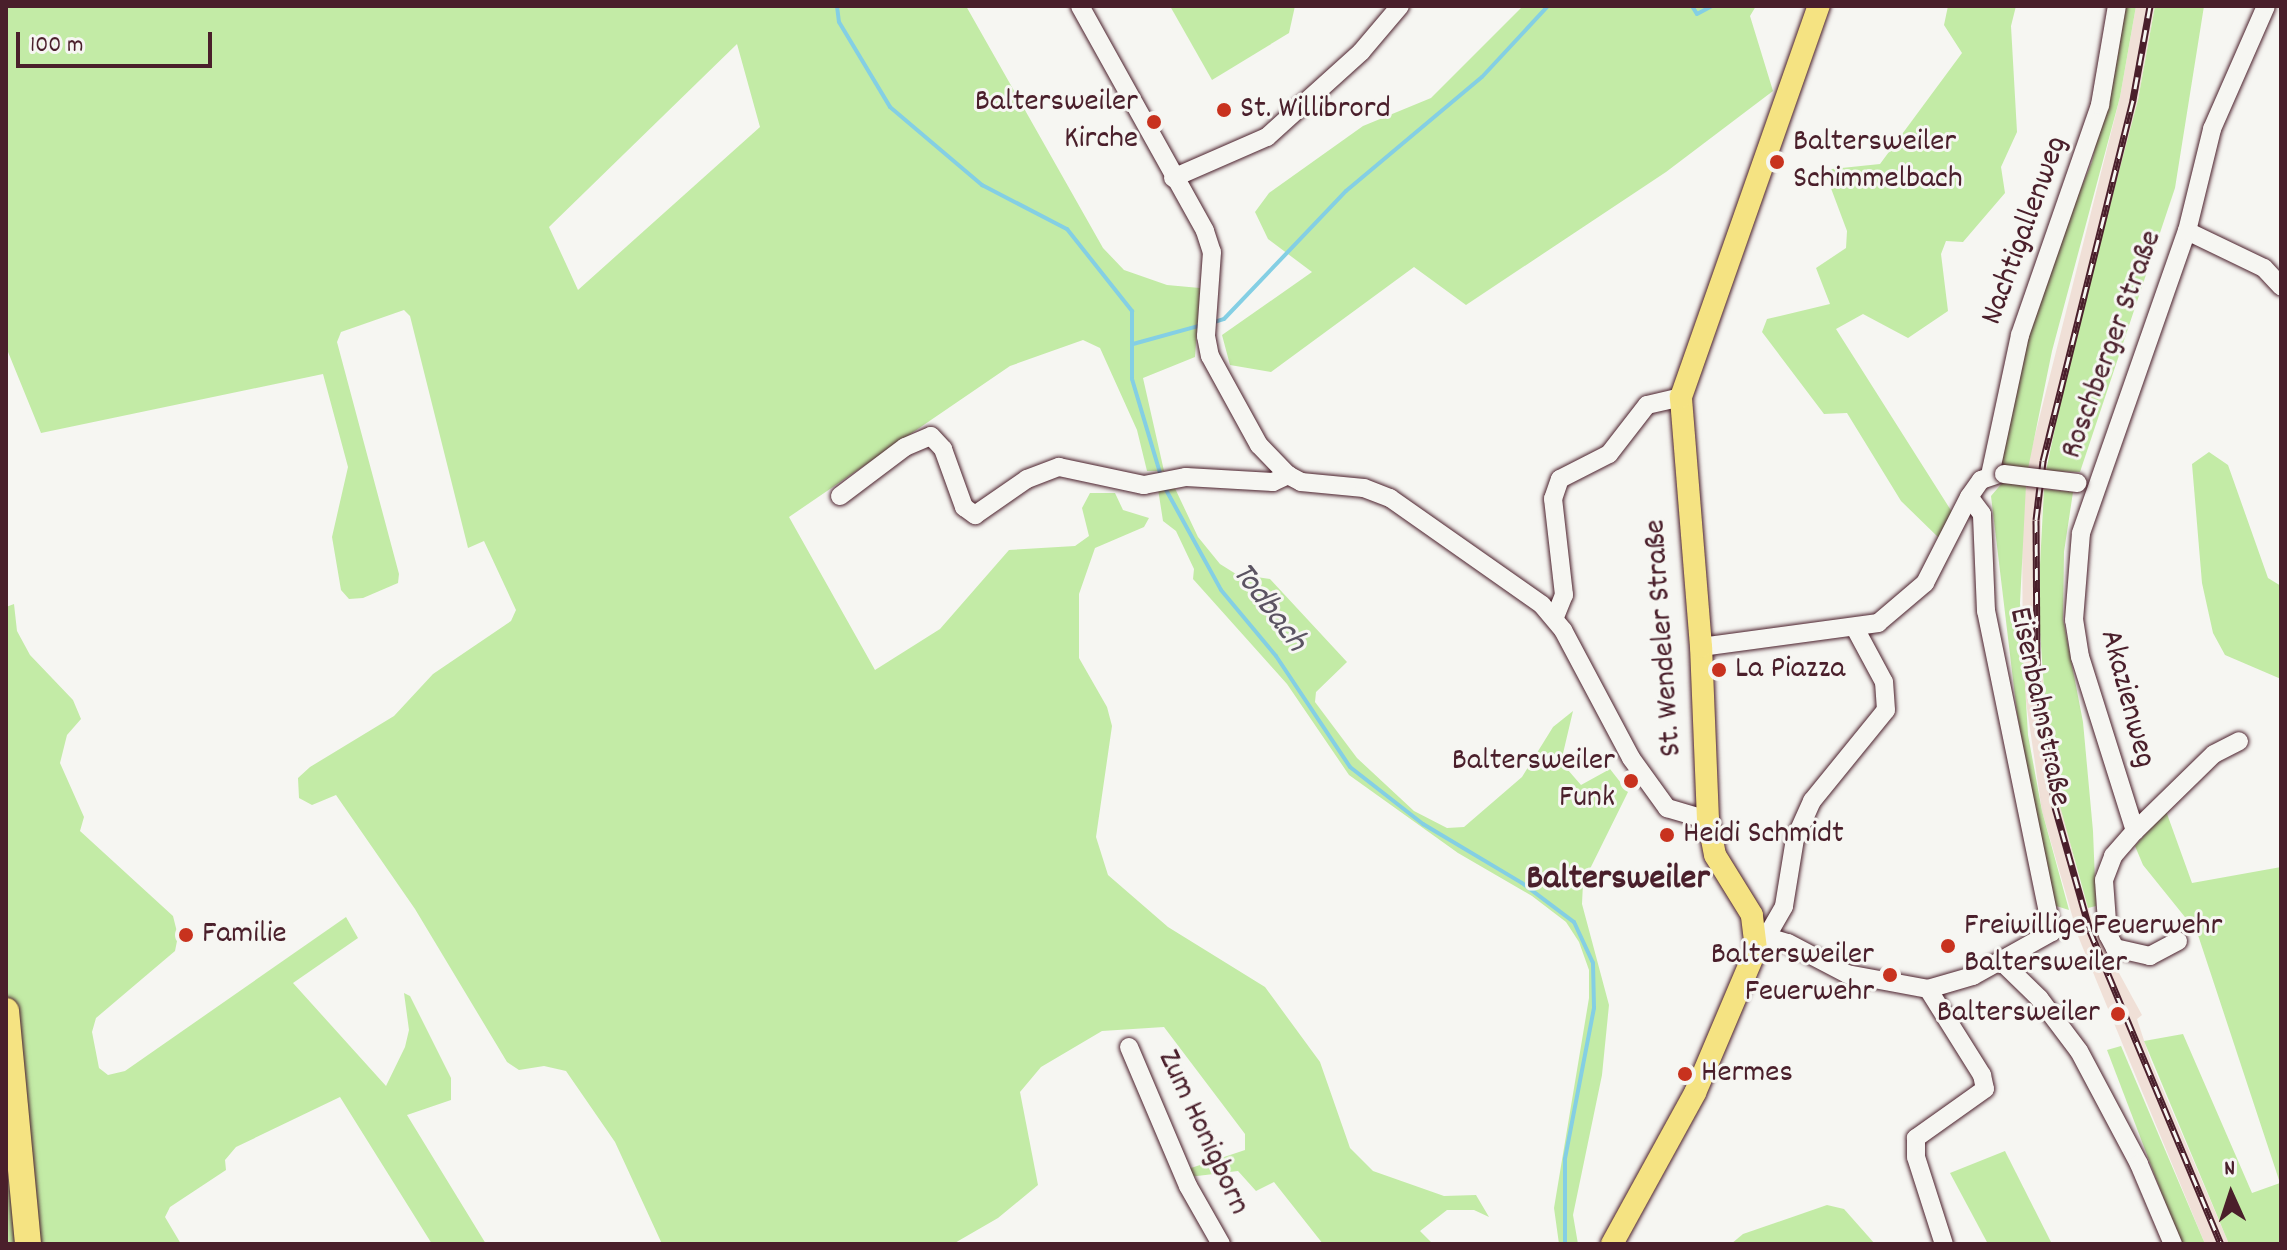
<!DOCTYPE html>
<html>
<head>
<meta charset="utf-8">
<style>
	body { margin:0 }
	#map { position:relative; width:2287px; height:1250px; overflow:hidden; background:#f6f6f2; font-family:Dekko,sans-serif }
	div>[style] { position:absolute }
	.built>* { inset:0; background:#f0e0d7 }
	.green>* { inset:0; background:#c3eba6 }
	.stream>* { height:4px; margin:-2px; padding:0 2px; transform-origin:2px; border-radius:2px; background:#84cfe4 }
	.roads { filter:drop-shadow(0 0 2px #4a1f2b) drop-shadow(0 0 2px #4a1f2b) }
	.minor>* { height:18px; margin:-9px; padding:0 9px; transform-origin:9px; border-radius:9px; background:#f6f6f2 }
	.major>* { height:22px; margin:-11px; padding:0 11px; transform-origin:11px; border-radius:11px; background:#f5e382 }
	.highway>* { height:26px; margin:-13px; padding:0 13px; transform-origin:13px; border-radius:13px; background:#f5e382 }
	.rail>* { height:7px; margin-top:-3.5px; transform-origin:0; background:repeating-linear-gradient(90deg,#f6f6f2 0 12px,#4a1f2b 0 24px); box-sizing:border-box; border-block:2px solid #4a1f2b }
	.bridges { filter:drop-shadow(0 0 2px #4a1f2b) drop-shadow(0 0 2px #4a1f2b) }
	.minor-bridge>* { height:18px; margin:-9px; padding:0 9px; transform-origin:9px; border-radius:9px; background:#f6f6f2 }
	.dots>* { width:22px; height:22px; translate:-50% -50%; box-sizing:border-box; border:4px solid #f6f6f2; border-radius:50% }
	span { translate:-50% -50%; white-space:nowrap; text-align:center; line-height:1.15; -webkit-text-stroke:6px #f6f6f2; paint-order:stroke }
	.poi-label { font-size:32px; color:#4a1f2b }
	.right { translate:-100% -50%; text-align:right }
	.left { translate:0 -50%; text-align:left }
	.street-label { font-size:32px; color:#4a1f2b }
	.water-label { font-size:34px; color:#5b5462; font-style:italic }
	.quarter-label { font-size:36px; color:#4a1f2b; font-weight:700 }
	.frame { position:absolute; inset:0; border:8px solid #4a1f2b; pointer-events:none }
	.north { position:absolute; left:2191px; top:1154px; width:80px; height:80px; -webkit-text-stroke:6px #f6f6f2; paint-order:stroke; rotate:357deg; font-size:22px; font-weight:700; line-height:32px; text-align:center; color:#4a1f2b }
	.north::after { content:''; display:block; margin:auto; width:28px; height:36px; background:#4a1f2b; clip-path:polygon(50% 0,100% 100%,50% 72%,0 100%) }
	.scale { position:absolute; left:16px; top:32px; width:196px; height:36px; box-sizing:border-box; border:4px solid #4a1f2b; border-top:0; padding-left:10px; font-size:24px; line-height:28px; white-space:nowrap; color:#4a1f2b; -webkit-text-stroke:6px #f6f6f2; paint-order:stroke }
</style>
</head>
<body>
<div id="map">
	<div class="built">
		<div style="clip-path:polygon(2136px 6px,2155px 6px,2138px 100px,2047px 461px,2041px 520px,2039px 641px,2052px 766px,2080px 882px,2095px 929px,2142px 1015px,2137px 1019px,2151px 1062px,2229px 1244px,2205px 1244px,2078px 936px,2042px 811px,2023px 681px,2022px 519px,2029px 459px,2120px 97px)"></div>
	</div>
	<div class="green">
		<div style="clip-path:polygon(evenodd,6px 6px,966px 6px,1103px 248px,1124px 270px,1167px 285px,1200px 288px,1195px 357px,1143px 378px,1164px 471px,1147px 471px,1137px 430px,1100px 348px,1083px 340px,1010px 366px,789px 517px,875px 670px,940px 629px,1009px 550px,1075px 546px,1089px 536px,1082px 508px,1090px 493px,1115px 493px,1123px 510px,1149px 518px,1144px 527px,1095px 548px,1079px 594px,1079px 658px,1107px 707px,1112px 726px,1096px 837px,1108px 875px,1168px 927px,1265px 987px,1320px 1062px,1350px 1148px,1373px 1171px,1444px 1196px,1476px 1195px,1489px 1217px,1474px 1210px,1447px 1210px,1420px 1231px,1433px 1244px,1323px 1244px,1274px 1182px,1256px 1191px,1238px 1171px,1189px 1177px,1188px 1169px,1245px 1150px,1245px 1134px,1164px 1027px,1102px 1031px,1041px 1067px,1020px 1092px,1038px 1185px,998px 1218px,953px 1244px,662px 1244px,615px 1142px,566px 1071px,544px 1066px,519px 1070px,507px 1062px,415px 909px,336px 795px,312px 805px,299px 798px,298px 778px,310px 767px,394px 716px,433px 674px,511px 621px,516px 610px,484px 541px,468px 548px,410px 316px,404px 310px,341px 332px,337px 342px,399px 574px,398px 583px,363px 598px,349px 599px,341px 590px,332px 537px,348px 467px,323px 374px,41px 433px,6px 347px,6px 6px,737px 44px,760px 127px,578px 290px,549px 227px,737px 44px)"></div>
		<div style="clip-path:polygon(1170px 6px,1295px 6px,1289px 33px,1212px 80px)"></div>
		<div style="clip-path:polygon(1523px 6px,1756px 6px,1750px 16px,1773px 91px,1666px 172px,1466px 305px,1414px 267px,1271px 372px,1230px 365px,1222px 335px,1312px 272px,1268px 239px,1255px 212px,1269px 193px,1363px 126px,1431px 98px)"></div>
		<div style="clip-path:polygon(1948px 6px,2016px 6px,2011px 26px,2017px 132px,2001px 167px,2005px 193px,1963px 242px,1946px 241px,1941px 254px,1948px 311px,1908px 338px,1863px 314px,1836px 329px,1952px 512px,1940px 539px,1901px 501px,1847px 413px,1824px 414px,1762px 332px,1767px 319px,1830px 304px,1816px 268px,1846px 248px,1847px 231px,1826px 175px,1832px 169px,1880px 164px,1962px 53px,1944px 25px)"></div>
		<div style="clip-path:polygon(2123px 6px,2136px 6px,2120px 97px,2052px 351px,2028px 469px,2006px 467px,2001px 462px,2017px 368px,2049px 264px,2092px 162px)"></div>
		<div style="clip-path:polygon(2155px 6px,2204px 6px,2175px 188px,2080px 472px,2046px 471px,2070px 356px,2138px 100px)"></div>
		<div style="clip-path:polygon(2209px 452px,2228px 465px,2268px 578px,2281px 586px,2281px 679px,2225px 655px,2213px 633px,2202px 583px,2192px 464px)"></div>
		<div style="clip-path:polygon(1172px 482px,1198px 537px,1220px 564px,1236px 574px,1270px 579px,1347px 662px,1316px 692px,1315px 702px,1357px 758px,1414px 811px,1447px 828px,1464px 827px,1522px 777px,1553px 727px,1573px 711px,1561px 762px,1581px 785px,1610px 769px,1628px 792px,1583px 883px,1582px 904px,1609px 1005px,1602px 1075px,1573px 1215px,1578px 1244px,1559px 1244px,1554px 1208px,1589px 998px,1589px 970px,1579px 942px,1566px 922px,1532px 896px,1458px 853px,1349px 775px,1287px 684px,1193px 579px,1194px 569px,1176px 531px,1163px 521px,1158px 489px)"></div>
		<div style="clip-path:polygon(2003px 482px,2026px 485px,2020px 603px,2028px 735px,2042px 811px,2069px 910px,2053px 905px,2017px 713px,1991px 496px)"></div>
		<div style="clip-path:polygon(2044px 489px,2073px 492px,2064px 552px,2063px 619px,2083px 722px,2093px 831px,2096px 906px,2088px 908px,2060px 806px,2047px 732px,2038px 603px)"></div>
		<div style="clip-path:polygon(14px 604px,17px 631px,30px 655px,73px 700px,81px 719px,67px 735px,60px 763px,84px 817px,80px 831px,173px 916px,178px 936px,175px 951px,96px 1018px,92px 1032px,99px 1068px,108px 1075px,125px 1071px,346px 917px,358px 938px,293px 983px,386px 1086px,405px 1047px,409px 1030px,404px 993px,410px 996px,451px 1078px,451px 1100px,407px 1115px,486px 1244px,432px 1244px,340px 1097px,236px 1147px,225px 1160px,226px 1170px,170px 1207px,165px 1217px,181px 1244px,6px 1244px,6px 607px)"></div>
		<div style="clip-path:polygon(2166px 811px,2192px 883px,2281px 867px,2281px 1244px,2229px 1244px,2144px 1041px,2183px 1034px,2252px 1193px,2280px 1183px,2197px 932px,2143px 865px,2135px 846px)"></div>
		<div style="clip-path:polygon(2121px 1046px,2205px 1244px,2181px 1244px,2107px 1050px)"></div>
		<div style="clip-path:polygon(2005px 1151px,2052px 1244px,1988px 1244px,1950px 1173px)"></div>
		<div style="clip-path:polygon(1827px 1205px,1844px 1209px,1875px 1244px,1731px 1244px,1743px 1234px)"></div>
	</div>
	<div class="stream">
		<div style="left:837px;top:6px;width:16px;rotate:83deg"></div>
		<div style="left:839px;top:22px;width:99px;rotate:59deg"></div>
		<div style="left:890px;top:107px;width:121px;rotate:40.3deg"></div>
		<div style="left:982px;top:185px;width:96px;rotate:27.4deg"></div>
		<div style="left:1067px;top:229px;width:105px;rotate:51.6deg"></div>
		<div style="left:1132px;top:311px;width:68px;rotate:90deg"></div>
		<div style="left:1132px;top:379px;width:101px;rotate:73.4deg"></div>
		<div style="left:1692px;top:6px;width:9px;rotate:58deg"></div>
		<div style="left:1697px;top:14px;width:17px;rotate:-28deg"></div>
		<div style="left:1214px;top:322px;width:10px;rotate:-17deg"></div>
		<div style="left:1224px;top:319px;width:177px;rotate:-46.4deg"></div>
		<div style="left:1346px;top:191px;width:177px;rotate:-40deg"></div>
		<div style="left:1482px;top:77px;width:97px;rotate:-47.1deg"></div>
		<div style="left:1133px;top:344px;width:72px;rotate:-15.4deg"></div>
		<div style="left:1165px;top:488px;width:116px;rotate:61.2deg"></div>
		<div style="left:1221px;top:590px;width:86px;rotate:50.2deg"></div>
		<div style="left:1276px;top:656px;width:133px;rotate:56.3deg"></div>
		<div style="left:1350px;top:767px;width:93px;rotate:38deg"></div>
		<div style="left:1423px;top:824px;width:115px;rotate:30.8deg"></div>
		<div style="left:1522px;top:883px;width:65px;rotate:36.9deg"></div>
		<div style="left:1574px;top:922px;width:45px;rotate:65.1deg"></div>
		<div style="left:1593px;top:963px;width:45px;rotate:88.7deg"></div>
		<div style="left:1594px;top:1008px;width:154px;rotate:100.9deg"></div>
		<div style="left:1565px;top:1159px;width:85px;rotate:90deg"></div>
	</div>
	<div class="roads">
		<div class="minor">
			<div style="left:1080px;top:6px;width:257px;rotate:60.9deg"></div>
			<div style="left:1205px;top:231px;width:22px;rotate:72deg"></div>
			<div style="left:1212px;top:252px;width:84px;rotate:94.1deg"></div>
			<div style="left:1206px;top:336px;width:20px;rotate:79deg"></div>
			<div style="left:1210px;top:356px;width:102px;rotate:61.2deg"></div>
			<div style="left:1259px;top:445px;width:42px;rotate:46deg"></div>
			<div style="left:1288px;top:475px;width:15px;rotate:28deg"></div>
			<div style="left:1301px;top:482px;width:63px;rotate:5.4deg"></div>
			<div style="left:1364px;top:488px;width:28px;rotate:21deg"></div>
			<div style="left:1390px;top:498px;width:186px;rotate:35.1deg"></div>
			<div style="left:1542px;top:605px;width:33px;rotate:50deg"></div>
			<div style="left:1563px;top:630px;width:145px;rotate:62deg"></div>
			<div style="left:1631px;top:758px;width:62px;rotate:54.2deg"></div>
			<div style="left:1667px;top:808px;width:43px;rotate:16.3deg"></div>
			<div style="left:1173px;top:178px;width:103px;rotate:-23.6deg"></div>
			<div style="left:1267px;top:137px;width:127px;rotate:-42.1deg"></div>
			<div style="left:1361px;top:52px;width:60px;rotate:-49.7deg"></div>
			<div style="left:2187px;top:231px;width:85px;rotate:25.7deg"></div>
			<div style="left:2264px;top:268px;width:25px;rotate:47deg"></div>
			<div style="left:1990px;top:475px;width:143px;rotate:-77.9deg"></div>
			<div style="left:2020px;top:335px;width:244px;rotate:-70.8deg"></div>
			<div style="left:2100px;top:105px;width:100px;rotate:-80.3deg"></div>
			<div style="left:840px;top:496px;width:81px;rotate:-37deg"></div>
			<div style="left:905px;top:447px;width:28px;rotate:-23deg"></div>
			<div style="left:931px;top:436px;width:18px;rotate:47deg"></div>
			<div style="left:943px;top:449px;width:62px;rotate:70.1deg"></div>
			<div style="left:964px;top:507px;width:14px;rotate:36deg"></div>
			<div style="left:975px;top:515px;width:63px;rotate:-34.7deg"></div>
			<div style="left:1027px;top:479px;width:34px;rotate:-21deg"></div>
			<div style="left:1059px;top:467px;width:87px;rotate:12deg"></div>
			<div style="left:1144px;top:485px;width:43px;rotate:-10.8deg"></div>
			<div style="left:1186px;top:477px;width:87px;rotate:3.3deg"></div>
			<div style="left:1273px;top:482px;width:17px;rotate:-25deg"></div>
			<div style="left:1555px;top:617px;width:24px;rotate:-68deg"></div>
			<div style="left:1564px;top:595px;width:97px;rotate:-96.5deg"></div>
			<div style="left:1553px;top:499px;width:21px;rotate:-71deg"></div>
			<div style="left:1560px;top:479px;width:55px;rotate:-27deg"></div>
			<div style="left:1609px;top:454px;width:62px;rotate:-52.2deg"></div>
			<div style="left:1647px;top:405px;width:35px;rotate:-13deg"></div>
			<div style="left:1701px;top:647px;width:179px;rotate:-7.7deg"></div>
			<div style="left:1878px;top:623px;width:62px;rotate:-40.4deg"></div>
			<div style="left:1925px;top:583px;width:97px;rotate:-62.9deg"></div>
			<div style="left:1969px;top:497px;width:21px;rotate:-55deg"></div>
			<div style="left:1981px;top:480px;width:18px;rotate:-19deg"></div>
			<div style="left:2135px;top:831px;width:182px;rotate:-107.5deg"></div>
			<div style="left:2080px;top:657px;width:37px;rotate:-99deg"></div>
			<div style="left:2074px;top:620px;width:87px;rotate:-85.4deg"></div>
			<div style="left:2081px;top:533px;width:320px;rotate:-70.7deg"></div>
			<div style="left:2187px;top:231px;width:105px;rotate:-76.2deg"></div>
			<div style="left:2212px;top:129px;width:134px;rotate:-66.3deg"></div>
			<div style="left:1758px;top:934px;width:31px;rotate:17deg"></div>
			<div style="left:1788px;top:943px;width:67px;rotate:27.7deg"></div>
			<div style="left:1847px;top:974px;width:82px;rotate:10.5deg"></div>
			<div style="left:1928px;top:989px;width:47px;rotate:-16.1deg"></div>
			<div style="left:1973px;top:976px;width:90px;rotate:-29.1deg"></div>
			<div style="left:2052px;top:932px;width:328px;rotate:-101.6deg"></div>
			<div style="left:1986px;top:611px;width:97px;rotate:-92.4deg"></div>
			<div style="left:1982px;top:514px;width:21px;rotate:-127deg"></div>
			<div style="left:1767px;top:936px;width:34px;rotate:-60deg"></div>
			<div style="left:1784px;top:906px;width:68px;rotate:-80.7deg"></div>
			<div style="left:1795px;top:839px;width:42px;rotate:-65.9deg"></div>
			<div style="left:1812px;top:801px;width:117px;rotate:-50.9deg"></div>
			<div style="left:1886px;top:710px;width:28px;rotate:-94deg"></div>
			<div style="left:1884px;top:682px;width:59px;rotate:-118.3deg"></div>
			<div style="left:2178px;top:941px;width:32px;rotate:152deg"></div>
			<div style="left:2150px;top:956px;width:36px;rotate:-167deg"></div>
			<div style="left:2115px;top:948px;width:15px;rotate:-118deg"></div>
			<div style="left:2108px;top:935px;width:55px;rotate:-94.2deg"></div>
			<div style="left:2104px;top:880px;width:26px;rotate:-69deg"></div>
			<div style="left:2113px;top:856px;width:33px;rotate:-49deg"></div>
			<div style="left:2135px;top:831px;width:110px;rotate:-44.3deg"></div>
			<div style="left:2214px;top:754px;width:28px;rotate:-27deg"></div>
			<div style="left:2001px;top:961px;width:53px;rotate:44.2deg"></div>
			<div style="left:2039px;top:998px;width:66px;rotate:53deg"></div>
			<div style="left:2079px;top:1051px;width:128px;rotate:62deg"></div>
			<div style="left:2139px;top:1164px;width:87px;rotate:67deg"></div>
			<div style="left:1928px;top:989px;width:102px;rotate:57.9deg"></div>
			<div style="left:1982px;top:1075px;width:14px;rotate:78deg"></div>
			<div style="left:1985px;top:1089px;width:85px;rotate:144.6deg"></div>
			<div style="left:1916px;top:1138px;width:19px;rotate:90deg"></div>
			<div style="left:1916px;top:1157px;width:91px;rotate:72.2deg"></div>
			<div style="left:1129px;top:1047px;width:151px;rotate:67deg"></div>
			<div style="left:1188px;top:1186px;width:67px;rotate:60.4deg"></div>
		</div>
		<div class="major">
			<div style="left:1612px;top:1244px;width:172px;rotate:-61.2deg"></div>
			<div style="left:1695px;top:1093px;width:156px;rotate:-67deg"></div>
			<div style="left:1756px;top:949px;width:34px;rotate:-97deg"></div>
			<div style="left:1752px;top:915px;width:70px;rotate:-121.7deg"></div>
			<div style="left:1715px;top:855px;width:36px;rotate:-101deg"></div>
			<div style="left:1708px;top:820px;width:173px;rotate:-92.3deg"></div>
			<div style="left:1701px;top:647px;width:251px;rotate:-94.6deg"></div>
			<div style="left:1681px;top:397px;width:415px;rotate:-70.6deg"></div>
		</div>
		<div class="highway">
			<div style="left:6px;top:1011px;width:234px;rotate:84.6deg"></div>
		</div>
	</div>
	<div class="rail">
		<div style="left:2150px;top:6px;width:96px;rotate:100.3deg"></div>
		<div style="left:2133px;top:100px;width:372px;rotate:104deg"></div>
		<div style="left:2043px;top:461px;width:59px;rotate:96.8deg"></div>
		<div style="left:2036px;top:520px;width:159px;rotate:89.6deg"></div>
		<div style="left:2037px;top:679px;width:129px;rotate:82deg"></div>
		<div style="left:2055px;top:807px;width:129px;rotate:74.2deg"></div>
		<div style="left:2090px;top:931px;width:339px;rotate:67.3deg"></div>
	</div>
	<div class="bridges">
		<div class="minor-bridge">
			<div style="left:2004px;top:474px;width:74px;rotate:7deg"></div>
		</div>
	</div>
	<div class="dots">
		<div style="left:1224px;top:110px;background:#c8321e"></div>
		<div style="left:1154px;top:122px;background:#c8321e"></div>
		<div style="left:1777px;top:162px;background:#c8321e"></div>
		<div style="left:1719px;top:670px;background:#c8321e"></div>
		<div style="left:1631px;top:781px;background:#c8321e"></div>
		<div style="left:1667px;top:835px;background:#c8321e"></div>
		<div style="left:186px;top:935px;background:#c8321e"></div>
		<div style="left:1948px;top:946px;background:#c8321e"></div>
		<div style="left:1890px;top:975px;background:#c8321e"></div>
		<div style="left:2118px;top:1014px;background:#c8321e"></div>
		<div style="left:1685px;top:1074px;background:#c8321e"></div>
	</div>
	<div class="poi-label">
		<span class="right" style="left:1138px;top:122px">Baltersweiler<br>Kirche</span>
		<span class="left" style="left:1240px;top:110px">St. Willibrord</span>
		<span class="left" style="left:1793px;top:162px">Baltersweiler<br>Schimmelbach</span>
		<span class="left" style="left:1735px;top:670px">La Piazza</span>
		<span class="right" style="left:1615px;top:781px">Baltersweiler<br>Funk</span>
		<span class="left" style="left:1683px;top:835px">Heidi Schmidt</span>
		<span class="left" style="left:1964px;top:946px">Freiwillige Feuerwehr<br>Baltersweiler</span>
		<span class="left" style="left:202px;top:935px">Familie</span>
		<span class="right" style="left:1874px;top:975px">Baltersweiler<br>Feuerwehr</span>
		<span class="right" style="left:2100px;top:1014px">Baltersweiler</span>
		<span class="left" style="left:1701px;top:1074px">Hermes</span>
	</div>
	<div class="street-label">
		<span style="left:2026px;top:231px;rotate:-70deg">Nachtigallenweg</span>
		<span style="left:2113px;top:345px;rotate:-70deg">Roschberger Straße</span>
		<span style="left:1665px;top:638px;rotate:-94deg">St. Wendeler Straße</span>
		<span style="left:2126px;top:699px;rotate:75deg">Akazienweg</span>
		<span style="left:2038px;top:707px;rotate:78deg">Eisenbahnstraße</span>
		<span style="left:1202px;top:1133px;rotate:65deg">Zum Honigborn</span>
	</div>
	<div class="water-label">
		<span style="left:1268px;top:608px;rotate:53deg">Todbach</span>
	</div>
	<div class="quarter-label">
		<span style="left:1618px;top:881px">Baltersweiler</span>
	</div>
	<div class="frame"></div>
	<div class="north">N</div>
	<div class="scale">100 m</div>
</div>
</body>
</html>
